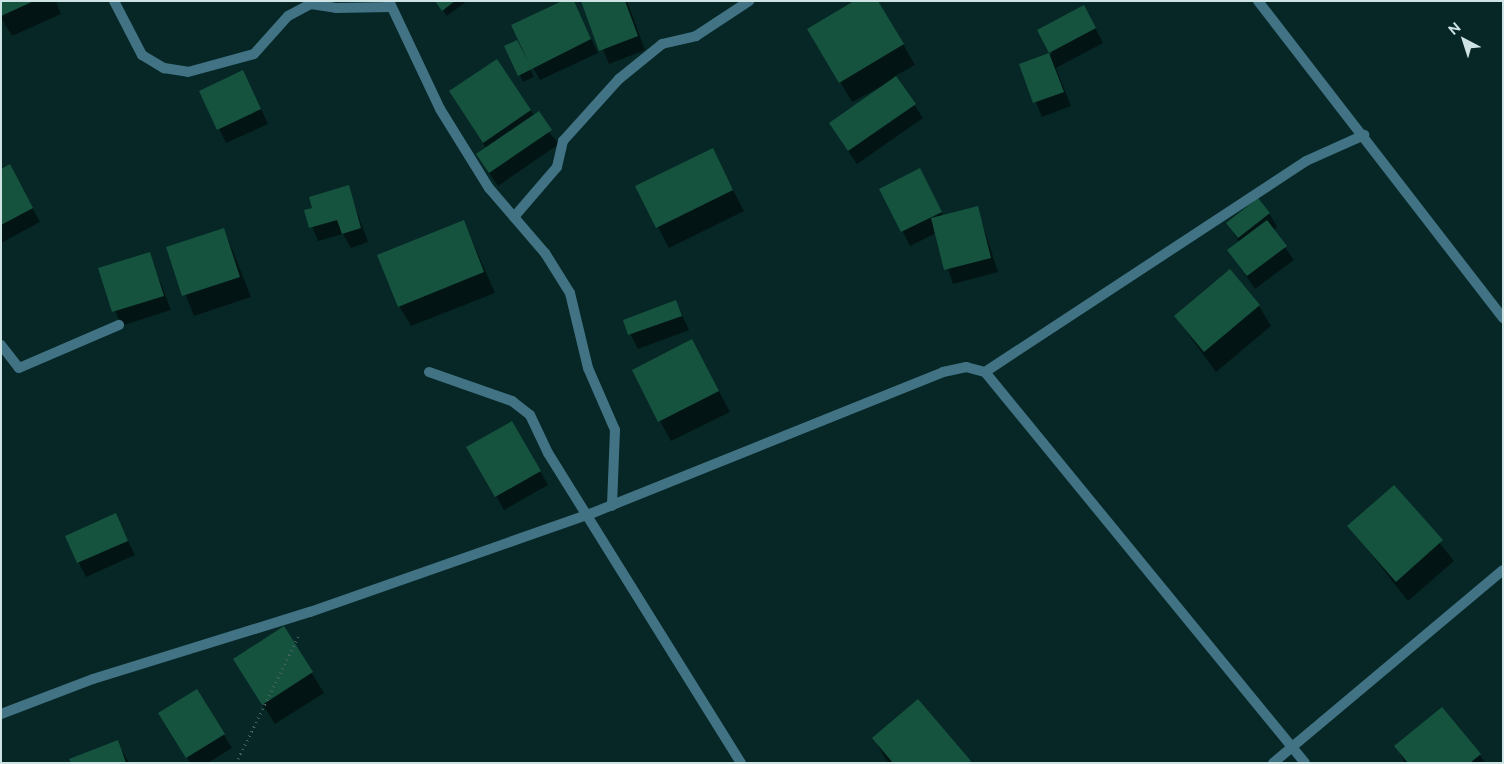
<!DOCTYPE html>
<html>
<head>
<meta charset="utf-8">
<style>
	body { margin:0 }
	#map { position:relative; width:1504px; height:764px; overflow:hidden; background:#062726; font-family:Raleway,sans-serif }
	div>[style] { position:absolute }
	.shadow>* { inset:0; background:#0007 }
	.building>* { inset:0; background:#16533e }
	.path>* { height:3px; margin-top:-1.5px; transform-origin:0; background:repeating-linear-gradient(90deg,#476464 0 1px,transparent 0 5px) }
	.lane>* { height:10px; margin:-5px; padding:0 5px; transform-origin:5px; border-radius:5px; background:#427384 }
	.street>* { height:10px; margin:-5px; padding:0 5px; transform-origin:5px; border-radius:5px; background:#427384 }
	span { translate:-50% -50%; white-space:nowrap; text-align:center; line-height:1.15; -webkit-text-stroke:4.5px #062726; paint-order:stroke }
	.frame { position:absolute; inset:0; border:2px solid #cee3e3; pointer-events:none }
	.north { position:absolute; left:1439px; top:15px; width:50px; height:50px; -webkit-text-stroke:4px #062726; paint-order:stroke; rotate:320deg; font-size:14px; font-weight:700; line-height:20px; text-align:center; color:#cee3e3 }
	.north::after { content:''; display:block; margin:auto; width:18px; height:22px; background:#cee3e3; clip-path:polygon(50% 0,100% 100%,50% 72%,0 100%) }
</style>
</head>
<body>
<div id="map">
	<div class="shadow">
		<div style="clip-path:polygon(1px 1px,56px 1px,61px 14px,12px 36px,1px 18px)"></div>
		<div style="clip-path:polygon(436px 1px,467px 1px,447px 16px)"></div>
		<div style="clip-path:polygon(573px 1px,598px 53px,540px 80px,532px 66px)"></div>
		<div style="clip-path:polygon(582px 1px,627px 1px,645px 50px,609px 64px)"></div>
		<div style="clip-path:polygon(1091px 20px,1103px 43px,1056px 68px,1071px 106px,1042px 117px,1021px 65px,1052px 54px,1039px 30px)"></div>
		<div style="clip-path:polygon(809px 30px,903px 44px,915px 65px,895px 76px,923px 118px,857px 164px,830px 124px,888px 83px,852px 102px)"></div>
		<div style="clip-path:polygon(506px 47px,520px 48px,534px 77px,523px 82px)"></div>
		<div style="clip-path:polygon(250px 86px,268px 124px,226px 143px,201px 91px)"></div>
		<div style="clip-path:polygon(450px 92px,530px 110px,559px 144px,498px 186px,477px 155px,486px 148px)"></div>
		<div style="clip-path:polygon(712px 150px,744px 211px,669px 248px,637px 187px)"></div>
		<div style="clip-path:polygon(1px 170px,17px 180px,40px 222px,1px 243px)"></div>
		<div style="clip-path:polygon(927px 184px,943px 216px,977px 207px,998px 272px,953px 284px,936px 233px,910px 246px,881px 189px)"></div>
		<div style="clip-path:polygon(348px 187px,368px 242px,351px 248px,343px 234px,318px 241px,306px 211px)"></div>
		<div style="clip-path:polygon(1269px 213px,1277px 227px,1273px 230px,1294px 260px,1255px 289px,1229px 250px,1239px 242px,1228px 224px)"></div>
		<div style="clip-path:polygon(464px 222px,495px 293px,411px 326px,399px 306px)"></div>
		<div style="clip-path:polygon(224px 229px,251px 297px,194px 316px,167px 248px)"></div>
		<div style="clip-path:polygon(149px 253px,171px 310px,121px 326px,100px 269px)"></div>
		<div style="clip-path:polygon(676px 302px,689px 330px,638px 349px,624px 321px)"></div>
		<div style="clip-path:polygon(1259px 306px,1271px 326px,1216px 372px,1175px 316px)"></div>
		<div style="clip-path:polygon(692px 340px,730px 412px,671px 441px,660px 421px)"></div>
		<div style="clip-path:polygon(512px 422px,548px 485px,504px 510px,468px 447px)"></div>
		<div style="clip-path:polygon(1394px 486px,1454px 561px,1408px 601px,1349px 526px)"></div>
		<div style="clip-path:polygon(115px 515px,135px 555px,86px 577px,66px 537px)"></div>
		<div style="clip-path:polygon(284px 628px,324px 693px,275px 724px,247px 680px)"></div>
		<div style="clip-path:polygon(918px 700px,970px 763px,889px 763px,885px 758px,874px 738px)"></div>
		<div style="clip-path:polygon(160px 713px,224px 735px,232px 748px,208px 763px,190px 763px)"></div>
		<div style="clip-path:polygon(117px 742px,129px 763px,72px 763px)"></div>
		<div style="clip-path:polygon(1396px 746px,1480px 755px,1485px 763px,1405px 763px)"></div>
	</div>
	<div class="building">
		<div style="clip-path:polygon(1px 1px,34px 1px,1px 16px)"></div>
		<div style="clip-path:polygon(435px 1px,455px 1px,442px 11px)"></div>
		<div style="clip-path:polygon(562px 1px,574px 1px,591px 39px,518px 76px,504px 46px,517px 40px,529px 63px,511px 25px)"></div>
		<div style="clip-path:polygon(581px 1px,625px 1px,638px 36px,599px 51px)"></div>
		<div style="clip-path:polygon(854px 1px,878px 1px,904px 44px,839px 83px,807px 29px)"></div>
		<div style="clip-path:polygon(1084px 5px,1096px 28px,1049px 53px,1037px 30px)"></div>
		<div style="clip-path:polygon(1049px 53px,1064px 92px,1033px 103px,1019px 64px)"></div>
		<div style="clip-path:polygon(497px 59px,531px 110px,483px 143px,449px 91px)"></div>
		<div style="clip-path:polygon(243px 70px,261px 109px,217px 130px,199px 91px)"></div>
		<div style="clip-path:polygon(896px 76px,916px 104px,848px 151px,829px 123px)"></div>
		<div style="clip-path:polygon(539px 111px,552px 130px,489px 173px,476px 154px)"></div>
		<div style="clip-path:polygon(713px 148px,733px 190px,656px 228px,635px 186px)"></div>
		<div style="clip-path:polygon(10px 164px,33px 208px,1px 225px,1px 169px)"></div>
		<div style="clip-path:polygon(920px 168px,942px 212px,901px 232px,879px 189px)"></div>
		<div style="clip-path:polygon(349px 185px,361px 228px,342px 234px,337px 220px,309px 228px,304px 210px,312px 208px,309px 197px)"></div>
		<div style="clip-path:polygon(1258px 198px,1270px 213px,1238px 238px,1226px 223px)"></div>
		<div style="clip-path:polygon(978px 206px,991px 258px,944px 270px,931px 218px)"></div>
		<div style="clip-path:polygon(464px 220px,484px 272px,398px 307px,377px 255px)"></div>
		<div style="clip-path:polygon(1267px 220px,1287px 246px,1247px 276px,1227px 250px)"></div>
		<div style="clip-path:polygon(224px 228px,240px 277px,182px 296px,166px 247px)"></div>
		<div style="clip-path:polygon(150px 252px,164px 296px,112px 312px,98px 268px)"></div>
		<div style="clip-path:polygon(1230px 269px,1260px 305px,1204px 352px,1174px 316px)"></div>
		<div style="clip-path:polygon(676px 300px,682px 316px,628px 335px,623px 320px)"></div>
		<div style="clip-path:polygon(692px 339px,719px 391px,658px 422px,632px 370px)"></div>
		<div style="clip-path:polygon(512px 421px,541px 471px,495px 497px,466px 447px)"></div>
		<div style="clip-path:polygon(1394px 485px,1443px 540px,1396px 582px,1347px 526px)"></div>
		<div style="clip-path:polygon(116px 513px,128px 541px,77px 563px,65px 536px)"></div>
		<div style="clip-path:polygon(284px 626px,313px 672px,262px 705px,233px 659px)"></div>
		<div style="clip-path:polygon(197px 689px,225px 734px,186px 758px,158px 713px)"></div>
		<div style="clip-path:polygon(918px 699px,971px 761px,969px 763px,893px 763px,872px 738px)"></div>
		<div style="clip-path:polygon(1442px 707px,1481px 754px,1470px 763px,1408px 763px,1394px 746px)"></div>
		<div style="clip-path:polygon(118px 740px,126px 763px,71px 763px,69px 759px)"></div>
	</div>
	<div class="path">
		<div style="left:236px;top:763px;width:143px;rotate:-63.8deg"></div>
	</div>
	<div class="lane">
		<div style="left:429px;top:372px;width:88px;rotate:19.3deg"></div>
		<div style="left:512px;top:401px;width:23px;rotate:38deg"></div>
		<div style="left:530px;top:415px;width:42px;rotate:64.7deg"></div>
		<div style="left:548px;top:453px;width:365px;rotate:58.1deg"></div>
		<div style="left:1px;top:714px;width:98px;rotate:-20.8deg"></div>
		<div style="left:93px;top:679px;width:227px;rotate:-17.2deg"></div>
		<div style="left:310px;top:612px;width:297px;rotate:-19.3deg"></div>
		<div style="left:590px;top:514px;width:380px;rotate:-21.9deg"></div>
		<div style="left:943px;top:372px;width:24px;rotate:-12deg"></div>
		<div style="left:966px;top:367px;width:20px;rotate:15deg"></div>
		<div style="left:985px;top:372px;width:505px;rotate:50.7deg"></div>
		<div style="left:1273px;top:763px;width:300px;rotate:-40deg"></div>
	</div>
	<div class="street">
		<div style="left:114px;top:1px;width:61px;rotate:62.6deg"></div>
		<div style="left:142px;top:55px;width:26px;rotate:31deg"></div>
		<div style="left:164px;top:68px;width:24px;rotate:9deg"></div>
		<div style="left:188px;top:72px;width:68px;rotate:-15.3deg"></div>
		<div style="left:254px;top:54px;width:51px;rotate:-48.2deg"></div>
		<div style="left:288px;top:16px;width:26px;rotate:-28deg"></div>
		<div style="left:311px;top:4px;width:25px;rotate:9deg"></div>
		<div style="left:336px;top:8px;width:55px;rotate:-1deg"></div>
		<div style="left:389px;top:1px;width:119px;rotate:64.7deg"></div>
		<div style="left:440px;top:109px;width:93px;rotate:58.2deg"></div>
		<div style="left:489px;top:188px;width:86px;rotate:49.3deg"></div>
		<div style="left:545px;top:253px;width:47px;rotate:58deg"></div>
		<div style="left:570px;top:293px;width:77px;rotate:76.5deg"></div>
		<div style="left:588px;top:368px;width:68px;rotate:66.5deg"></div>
		<div style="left:615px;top:430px;width:76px;rotate:92.3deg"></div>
		<div style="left:1258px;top:1px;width:401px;rotate:52.3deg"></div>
		<div style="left:514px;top:217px;width:66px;rotate:-49.3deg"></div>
		<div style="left:557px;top:167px;width:27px;rotate:-77deg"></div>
		<div style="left:563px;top:141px;width:84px;rotate:-47.9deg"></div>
		<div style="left:619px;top:79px;width:55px;rotate:-39.1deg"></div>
		<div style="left:662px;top:44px;width:35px;rotate:-13deg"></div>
		<div style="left:696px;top:36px;width:64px;rotate:-33.4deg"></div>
		<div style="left:1px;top:345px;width:29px;rotate:52deg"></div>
		<div style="left:19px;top:368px;width:109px;rotate:-23.3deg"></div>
		<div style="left:985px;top:372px;width:384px;rotate:-33.3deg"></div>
		<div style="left:1306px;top:161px;width:64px;rotate:-24.1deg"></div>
	</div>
	<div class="frame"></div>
	<div class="north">N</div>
</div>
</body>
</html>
